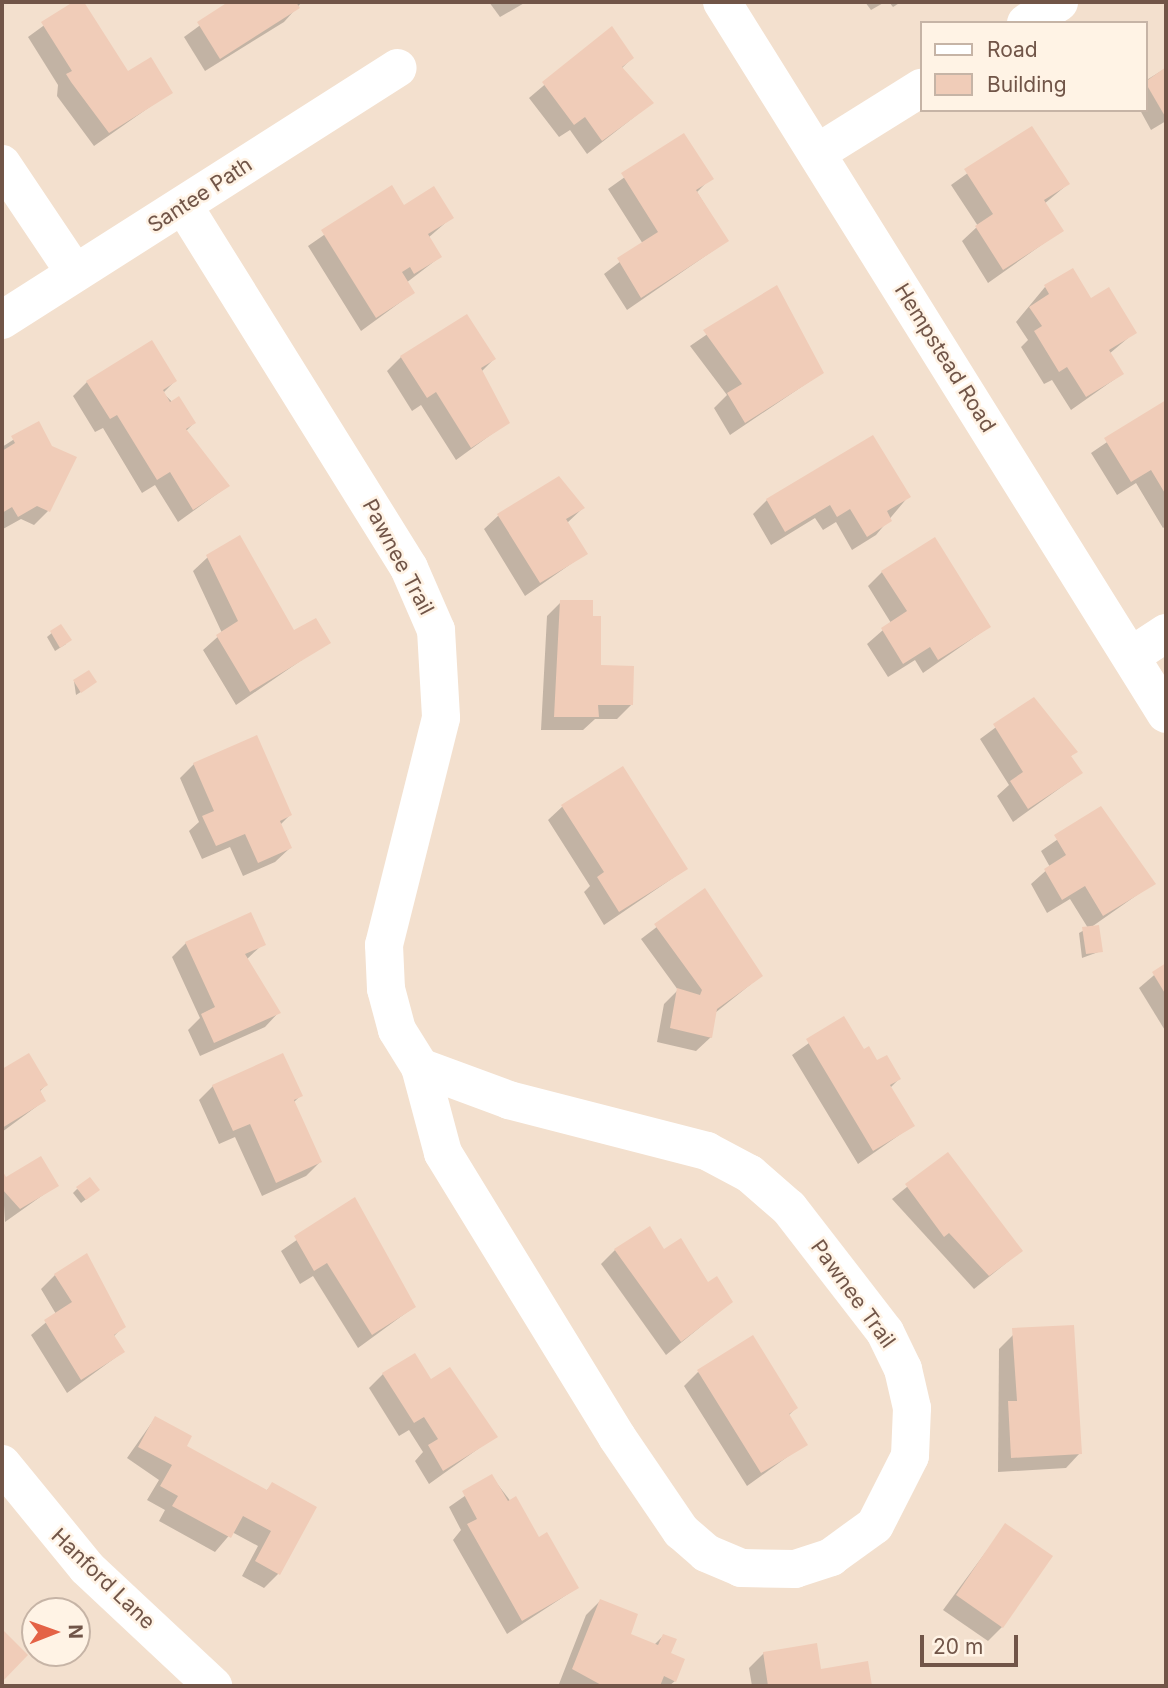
<!DOCTYPE html>
<html>
<head>
<meta charset="utf-8">
<style>
	body { margin:0 }
	#map { position:relative; width:1168px; height:1688px; overflow:hidden; background:#fbefdf; font-family:Inter,sans-serif }
	div>[style] { position:absolute }
	.residential>* { inset:0; background:#f3e0ce }
	.shadow>* { inset:0; background:#0003 }
	.building>* { inset:0; background:#f0ccb8 }
	.minor>* { height:38px; margin:-19px; padding:0 19px; transform-origin:19px; border-radius:19px; background:#fff }
	span { translate:-50% -50%; white-space:nowrap; text-align:center; line-height:1.15; -webkit-text-stroke:5px #fff3e5; paint-order:stroke }
	.street-label { font-size:21px; color:#715548 }
	.frame { position:absolute; inset:0; border:4px solid #715548; pointer-events:none }
	.legend { position:absolute; left:920px; top:21px; width:228px; height:91px; box-sizing:border-box; background:#fff3e5; border:2px solid #c6b4a6; margin:0; padding:9px 12px; list-style:none; font-size:21px; color:#715548 }
	.legend li { display:flex; align-items:center; gap:14px; height:35px }
	.legend b { width:35px; border:2px solid #c6b4a6 }
	.north { position:absolute; left:21px; top:1597px; width:70px; height:70px; box-sizing:border-box; background:#fff3e5; border:2px solid #c6b4a6; border-radius:50%; rotate:89deg; font-size:19px; font-weight:700; line-height:28px; text-align:center; color:#715548 }
	.north::after { content:''; display:block; margin:auto; width:24px; height:32px; background:#e46246; clip-path:polygon(50% 0,100% 100%,50% 72%,0 100%) }
	.scale { position:absolute; left:920px; top:1635px; width:98px; height:32px; box-sizing:border-box; border:4px solid #715548; border-top:0; padding-left:9px; font-size:21px; line-height:24px; white-space:nowrap; color:#715548; -webkit-text-stroke:5px #fff3e5; paint-order:stroke }
</style>
</head>
<body>
<div id="map">
	<div class="residential">
		<div style="clip-path:polygon(evenodd,2px 2px,1166px 2px,1166px 1686px,2px 1686px,2px 2px,921px 23px,1145px 23px,1145px 110px,921px 110px,921px 23px,2px 2px,35px 1611px,77px 1611px,77px 1653px,35px 1653px,35px 1611px)"></div>
	</div>
	<div class="shadow">
		<div style="clip-path:polygon(76px 2px,82px 2px,128px 74px,171px 92px,94px 146px,57px 96px,58px 85px,28px 37px)"></div>
		<div style="clip-path:polygon(232px 2px,302px 2px,284px 22px,205px 71px,184px 37px)"></div>
		<div style="clip-path:polygon(489px 2px,526px 2px,500px 17px)"></div>
		<div style="clip-path:polygon(865px 2px,885px 2px,871px 10px)"></div>
		<div style="clip-path:polygon(889px 2px,901px 2px,893px 7px)"></div>
		<div style="clip-path:polygon(608px 31px,632px 58px,621px 69px,652px 103px,587px 154px,570px 130px,559px 137px,529px 98px)"></div>
		<div style="clip-path:polygon(1166px 68px,1166px 121px,1151px 130px,1140px 110px,1145px 110px,1145px 81px)"></div>
		<div style="clip-path:polygon(1031px 128px,1068px 184px,1044px 204px,1061px 231px,988px 283px,962px 241px,978px 226px,951px 185px)"></div>
		<div style="clip-path:polygon(684px 135px,711px 178px,697px 192px,727px 241px,627px 310px,604px 274px,643px 244px,608px 189px)"></div>
		<div style="clip-path:polygon(392px 188px,404px 207px,451px 218px,428px 238px,440px 257px,406px 283px,413px 293px,361px 331px,308px 246px)"></div>
		<div style="clip-path:polygon(776px 287px,822px 373px,730px 435px,714px 408px,727px 395px,690px 346px)"></div>
		<div style="clip-path:polygon(1045px 287px,1091px 300px,1134px 333px,1109px 354px,1122px 374px,1071px 410px,1052px 380px,1044px 384px,1021px 347px,1028px 340px,1016px 322px)"></div>
		<div style="clip-path:polygon(401px 357px,494px 359px,481px 372px,507px 423px,456px 460px,421px 405px,412px 411px,387px 371px)"></div>
		<div style="clip-path:polygon(175px 381px,163px 393px,194px 423px,186px 431px,228px 486px,178px 522px,155px 485px,142px 493px,103px 428px,95px 432px,73px 396px,87px 382px)"></div>
		<div style="clip-path:polygon(1166px 402px,1166px 526px,1163px 528px,1136px 483px,1117px 495px,1091px 453px)"></div>
		<div style="clip-path:polygon(38px 424px,48px 511px,34px 525px,21px 519px,3px 529px,2px 447px)"></div>
		<div style="clip-path:polygon(908px 497px,876px 535px,852px 550px,836px 522px,823px 530px,815px 518px,771px 545px,753px 514px,767px 500px)"></div>
		<div style="clip-path:polygon(583px 508px,567px 523px,585px 554px,525px 596px,484px 529px,499px 515px)"></div>
		<div style="clip-path:polygon(208px 557px,293px 633px,328px 642px,236px 705px,203px 650px,222px 633px,193px 571px)"></div>
		<div style="clip-path:polygon(882px 572px,989px 627px,923px 673px,915px 660px,888px 677px,867px 644px,891px 623px,868px 586px)"></div>
		<div style="clip-path:polygon(561px 602px,591px 617px,599px 667px,632px 704px,617px 719px,595px 719px,583px 730px,541px 730px,547px 616px)"></div>
		<div style="clip-path:polygon(60px 626px,66px 644px,55px 651px,47px 637px)"></div>
		<div style="clip-path:polygon(74px 681px,90px 686px,76px 695px)"></div>
		<div style="clip-path:polygon(1033px 700px,1075px 751px,1070px 757px,1081px 773px,1013px 822px,997px 796px,1009px 785px,980px 739px)"></div>
		<div style="clip-path:polygon(194px 764px,290px 815px,280px 825px,290px 848px,275px 862px,243px 876px,230px 847px,202px 859px,189px 831px,199px 822px,180px 778px)"></div>
		<div style="clip-path:polygon(563px 806px,686px 869px,604px 925px,584px 892px,590px 886px,548px 820px)"></div>
		<div style="clip-path:polygon(1101px 809px,1154px 883px,1090px 928px,1101px 951px,1082px 958px,1079px 933px,1088px 928px,1070px 899px,1047px 913px,1031px 884px,1050px 867px,1041px 851px)"></div>
		<div style="clip-path:polygon(704px 891px,761px 976px,715px 1013px,711px 1037px,696px 1051px,657px 1042px,664px 1004px,678px 990px,641px 939px)"></div>
		<div style="clip-path:polygon(186px 943px,263px 944px,246px 960px,279px 1012px,265px 1027px,200px 1056px,188px 1030px,200px 1018px,172px 957px)"></div>
		<div style="clip-path:polygon(1166px 965px,1166px 1032px,1139px 988px)"></div>
		<div style="clip-path:polygon(843px 1019px,863px 1051px,899px 1079px,890px 1088px,912px 1126px,858px 1164px,792px 1055px)"></div>
		<div style="clip-path:polygon(28px 1055px,46px 1085px,39px 1092px,44px 1101px,2px 1132px,2px 1071px)"></div>
		<div style="clip-path:polygon(213px 1086px,300px 1096px,293px 1103px,320px 1162px,306px 1176px,262px 1196px,235px 1137px,219px 1144px,199px 1100px)"></div>
		<div style="clip-path:polygon(948px 1154px,1021px 1251px,974px 1289px,892px 1199px)"></div>
		<div style="clip-path:polygon(2px 1173px,6px 1179px,57px 1185px,5px 1222px)"></div>
		<div style="clip-path:polygon(77px 1189px,93px 1194px,81px 1203px,73px 1193px)"></div>
		<div style="clip-path:polygon(354px 1200px,414px 1307px,358px 1348px,313px 1276px,300px 1284px,281px 1251px)"></div>
		<div style="clip-path:polygon(615px 1250px,664px 1251px,731px 1302px,666px 1355px,601px 1264px)"></div>
		<div style="clip-path:polygon(55px 1275px,124px 1326px,113px 1337px,123px 1352px,67px 1393px,31px 1335px,56px 1314px,41px 1289px)"></div>
		<div style="clip-path:polygon(1014px 1334px,1080px 1453px,1066px 1468px,998px 1472px,999px 1349px)"></div>
		<div style="clip-path:polygon(698px 1372px,796px 1408px,788px 1416px,805px 1444px,747px 1486px,684px 1386px)"></div>
		<div style="clip-path:polygon(383px 1374px,430px 1382px,496px 1436px,429px 1484px,415px 1461px,423px 1452px,409px 1430px,399px 1436px,369px 1388px)"></div>
		<div style="clip-path:polygon(155px 1418px,185px 1447px,266px 1491px,273px 1484px,278px 1574px,264px 1588px,242px 1576px,258px 1546px,232px 1532px,215px 1552px,159px 1521px,165px 1510px,147px 1500px,159px 1480px,127px 1458px)"></div>
		<div style="clip-path:polygon(492px 1477px,577px 1588px,507px 1634px,453px 1540px,461px 1530px,449px 1507px)"></div>
		<div style="clip-path:polygon(1005px 1526px,1002px 1627px,988px 1641px,943px 1610px)"></div>
		<div style="clip-path:polygon(600px 1601px,628px 1634px,654px 1645px,663px 1636px,675px 1681px,669px 1686px,559px 1684px,586px 1615px)"></div>
		<div style="clip-path:polygon(764px 1653px,820px 1671px,866px 1663px,870px 1686px,752px 1686px,749px 1668px)"></div>
	</div>
	<div class="building">
		<div style="clip-path:polygon(73px 2px,84px 2px,128px 71px,151px 57px,173px 93px,109px 133px,71px 82px,66px 74px,72px 71px,41px 22px)"></div>
		<div style="clip-path:polygon(228px 2px,296px 2px,300px 8px,220px 59px,197px 22px)"></div>
		<div style="clip-path:polygon(612px 26px,634px 58px,622px 67px,654px 103px,602px 141px,585px 117px,574px 125px,542px 82px)"></div>
		<div style="clip-path:polygon(1166px 67px,1166px 118px,1145px 82px)"></div>
		<div style="clip-path:polygon(1032px 126px,1070px 184px,1044px 200px,1064px 231px,1003px 270px,975px 226px,993px 214px,964px 169px)"></div>
		<div style="clip-path:polygon(684px 133px,714px 179px,696px 190px,729px 241px,641px 298px,617px 258px,658px 232px,621px 173px)"></div>
		<div style="clip-path:polygon(392px 185px,404px 205px,434px 186px,454px 218px,428px 234px,442px 257px,414px 274px,410px 267px,402px 272px,415px 293px,376px 318px,321px 230px)"></div>
		<div style="clip-path:polygon(1073px 268px,1091px 298px,1109px 287px,1137px 333px,1109px 350px,1124px 374px,1086px 397px,1067px 367px,1059px 372px,1034px 331px,1042px 326px,1029px 307px,1049px 294px,1044px 285px)"></div>
		<div style="clip-path:polygon(777px 285px,824px 373px,745px 423px,727px 393px,742px 384px,703px 330px)"></div>
		<div style="clip-path:polygon(467px 314px,496px 359px,481px 368px,510px 423px,471px 448px,436px 392px,427px 398px,400px 356px)"></div>
		<div style="clip-path:polygon(152px 340px,177px 381px,163px 390px,170px 402px,179px 396px,196px 423px,186px 429px,230px 486px,193px 510px,170px 472px,157px 480px,117px 415px,110px 419px,86px 381px)"></div>
		<div style="clip-path:polygon(1166px 400px,1166px 495px,1151px 470px,1131px 482px,1104px 438px)"></div>
		<div style="clip-path:polygon(39px 421px,52px 446px,77px 457px,50px 512px,37px 506px,18px 517px,12px 507px,2px 513px,2px 451px,15px 443px,11px 436px)"></div>
		<div style="clip-path:polygon(873px 435px,911px 497px,887px 511px,892px 521px,867px 537px,850px 509px,837px 517px,830px 505px,785px 532px,766px 499px)"></div>
		<div style="clip-path:polygon(559px 476px,585px 508px,566px 519px,588px 554px,540px 583px,497px 514px)"></div>
		<div style="clip-path:polygon(240px 535px,294px 630px,316px 618px,331px 643px,250px 692px,216px 635px,238px 621px,206px 555px)"></div>
		<div style="clip-path:polygon(935px 537px,991px 627px,938px 660px,930px 647px,903px 664px,881px 628px,907px 611px,881px 571px)"></div>
		<div style="clip-path:polygon(560px 600px,593px 600px,593px 616px,601px 616px,601px 665px,634px 666px,633px 705px,598px 705px,599px 717px,554px 717px)"></div>
		<div style="clip-path:polygon(61px 624px,72px 640px,60px 648px,50px 631px)"></div>
		<div style="clip-path:polygon(89px 670px,97px 682px,81px 693px,73px 680px)"></div>
		<div style="clip-path:polygon(1034px 697px,1078px 752px,1071px 756px,1083px 773px,1028px 809px,1010px 781px,1023px 772px,993px 724px)"></div>
		<div style="clip-path:polygon(257px 735px,292px 815px,280px 821px,292px 848px,258px 863px,245px 834px,216px 846px,202px 816px,214px 811px,193px 763px)"></div>
		<div style="clip-path:polygon(623px 766px,688px 869px,619px 912px,597px 877px,604px 872px,561px 805px)"></div>
		<div style="clip-path:polygon(1101px 806px,1156px 884px,1103px 916px,1085px 886px,1062px 900px,1044px 869px,1066px 855px,1054px 835px)"></div>
		<div style="clip-path:polygon(705px 888px,763px 976px,717px 1009px,712px 1038px,670px 1028px,677px 988px,700px 995px,702px 990px,654px 924px)"></div>
		<div style="clip-path:polygon(251px 912px,266px 945px,245px 954px,281px 1013px,214px 1043px,201px 1014px,215px 1007px,185px 942px)"></div>
		<div style="clip-path:polygon(1099px 925px,1103px 952px,1086px 954px,1082px 927px)"></div>
		<div style="clip-path:polygon(1166px 963px,1166px 995px,1152px 972px)"></div>
		<div style="clip-path:polygon(844px 1016px,864px 1049px,869px 1046px,877px 1060px,887px 1055px,901px 1079px,890px 1085px,915px 1126px,873px 1151px,806px 1039px)"></div>
		<div style="clip-path:polygon(29px 1053px,48px 1085px,40px 1090px,46px 1101px,2px 1128px,2px 1069px)"></div>
		<div style="clip-path:polygon(283px 1053px,303px 1096px,294px 1100px,322px 1162px,276px 1183px,250px 1124px,233px 1131px,212px 1085px)"></div>
		<div style="clip-path:polygon(948px 1152px,1023px 1251px,989px 1276px,949px 1233px,944px 1237px,905px 1184px)"></div>
		<div style="clip-path:polygon(41px 1156px,59px 1186px,20px 1209px,2px 1189px,2px 1170px,6px 1177px)"></div>
		<div style="clip-path:polygon(90px 1177px,100px 1190px,86px 1200px,76px 1187px)"></div>
		<div style="clip-path:polygon(355px 1197px,416px 1307px,372px 1335px,327px 1263px,314px 1271px,294px 1236px)"></div>
		<div style="clip-path:polygon(650px 1226px,664px 1249px,681px 1238px,708px 1282px,717px 1276px,733px 1302px,681px 1342px,614px 1249px)"></div>
		<div style="clip-path:polygon(87px 1253px,126px 1327px,114px 1335px,125px 1352px,81px 1380px,44px 1320px,72px 1302px,54px 1274px)"></div>
		<div style="clip-path:polygon(1074px 1325px,1082px 1454px,1011px 1458px,1008px 1401px,1017px 1401px,1012px 1328px)"></div>
		<div style="clip-path:polygon(753px 1335px,798px 1408px,789px 1414px,808px 1445px,761px 1473px,697px 1370px)"></div>
		<div style="clip-path:polygon(415px 1353px,431px 1379px,450px 1367px,498px 1437px,443px 1471px,428px 1445px,438px 1439px,424px 1417px,414px 1423px,382px 1373px)"></div>
		<div style="clip-path:polygon(155px 1416px,192px 1436px,187px 1446px,267px 1490px,272px 1482px,317px 1507px,280px 1575px,255px 1561px,271px 1531px,243px 1516px,231px 1538px,172px 1506px,178px 1496px,160px 1486px,172px 1465px,138px 1447px)"></div>
		<div style="clip-path:polygon(492px 1474px,508px 1501px,516px 1496px,539px 1537px,547px 1532px,579px 1588px,522px 1621px,467px 1524px,477px 1519px,462px 1491px)"></div>
		<div style="clip-path:polygon(1005px 1523px,1053px 1556px,1003px 1628px,956px 1595px)"></div>
		<div style="clip-path:polygon(600px 1599px,638px 1614px,631px 1634px,658px 1645px,663px 1634px,677px 1639px,671px 1653px,685px 1659px,676px 1682px,664px 1676px,660px 1686px,603px 1686px,572px 1669px)"></div>
		<div style="clip-path:polygon(2px 1629px,28px 1655px,2px 1682px)"></div>
		<div style="clip-path:polygon(817px 1643px,821px 1669px,868px 1661px,872px 1686px,768px 1686px,763px 1652px)"></div>
	</div>
	<div class="minor">
		<div style="left:722px;top:2px;width:839px;rotate:58.05deg"></div>
		<div style="left:1026px;top:23px;width:39px;rotate:-32deg"></div>
		<div style="left:817px;top:153px;width:123px;rotate:-32deg"></div>
		<div style="left:2px;top:164px;width:131px;rotate:56.2deg"></div>
		<div style="left:185px;top:208px;width:424px;rotate:58.1deg"></div>
		<div style="left:409px;top:568px;width:68px;rotate:66.5deg"></div>
		<div style="left:436px;top:630px;width:88px;rotate:86.7deg"></div>
		<div style="left:441px;top:718px;width:234px;rotate:104.1deg"></div>
		<div style="left:384px;top:945px;width:44px;rotate:87.4deg"></div>
		<div style="left:386px;top:989px;width:42px;rotate:75deg"></div>
		<div style="left:397px;top:1030px;width:44px;rotate:58.1deg"></div>
		<div style="left:420px;top:1067px;width:89px;rotate:75deg"></div>
		<div style="left:443px;top:1153px;width:333px;rotate:58.5deg"></div>
		<div style="left:617px;top:1437px;width:114px;rotate:55.8deg"></div>
		<div style="left:681px;top:1531px;width:33px;rotate:41deg"></div>
		<div style="left:706px;top:1553px;width:38px;rotate:23deg"></div>
		<div style="left:741px;top:1568px;width:54px;rotate:1.1deg"></div>
		<div style="left:795px;top:1569px;width:38px;rotate:-18deg"></div>
		<div style="left:831px;top:1557px;width:54px;rotate:-36deg"></div>
		<div style="left:875px;top:1525px;width:77px;rotate:-63.1deg"></div>
		<div style="left:910px;top:1456px;width:48px;rotate:-87.6deg"></div>
		<div style="left:912px;top:1408px;width:40px;rotate:-103deg"></div>
		<div style="left:903px;top:1369px;width:41px;rotate:-115.9deg"></div>
		<div style="left:885px;top:1332px;width:157px;rotate:-127.7deg"></div>
		<div style="left:789px;top:1208px;width:52px;rotate:-138.9deg"></div>
		<div style="left:750px;top:1174px;width:49px;rotate:-151.9deg"></div>
		<div style="left:707px;top:1151px;width:204px;rotate:-165.6deg"></div>
		<div style="left:509px;top:1100px;width:95px;rotate:-159.7deg"></div>
		<div style="left:2px;top:320px;width:469px;rotate:-32.5deg"></div>
		<div style="left:1131px;top:656px;width:42px;rotate:-33.3deg"></div>
		<div style="left:2px;top:1464px;width:134px;rotate:50.7deg"></div>
		<div style="left:87px;top:1568px;width:173px;rotate:43.1deg"></div>
	</div>
	<div class="street-label">
		<span style="left:200px;top:195px;rotate:-33deg">Santee Path</span>
		<span style="left:945px;top:358px;rotate:58deg">Hempstead Road</span>
		<span style="left:398px;top:557px;rotate:62deg">Pawnee Trail</span>
		<span style="left:853px;top:1294px;rotate:54deg">Pawnee Trail</span>
		<span style="left:103px;top:1579px;rotate:44deg">Hanford Lane</span>
	</div>
	<div class="frame"></div>
	<ul class="legend">
	<li><b style="height:9px;background:#fff"></b>Road</li>
	<li><b style="height:19px;background:#f0ccb8"></b>Building</li>
	</ul>
	<div class="north">N</div>
	<div class="scale">20 m</div>
</div>
</body>
</html>
